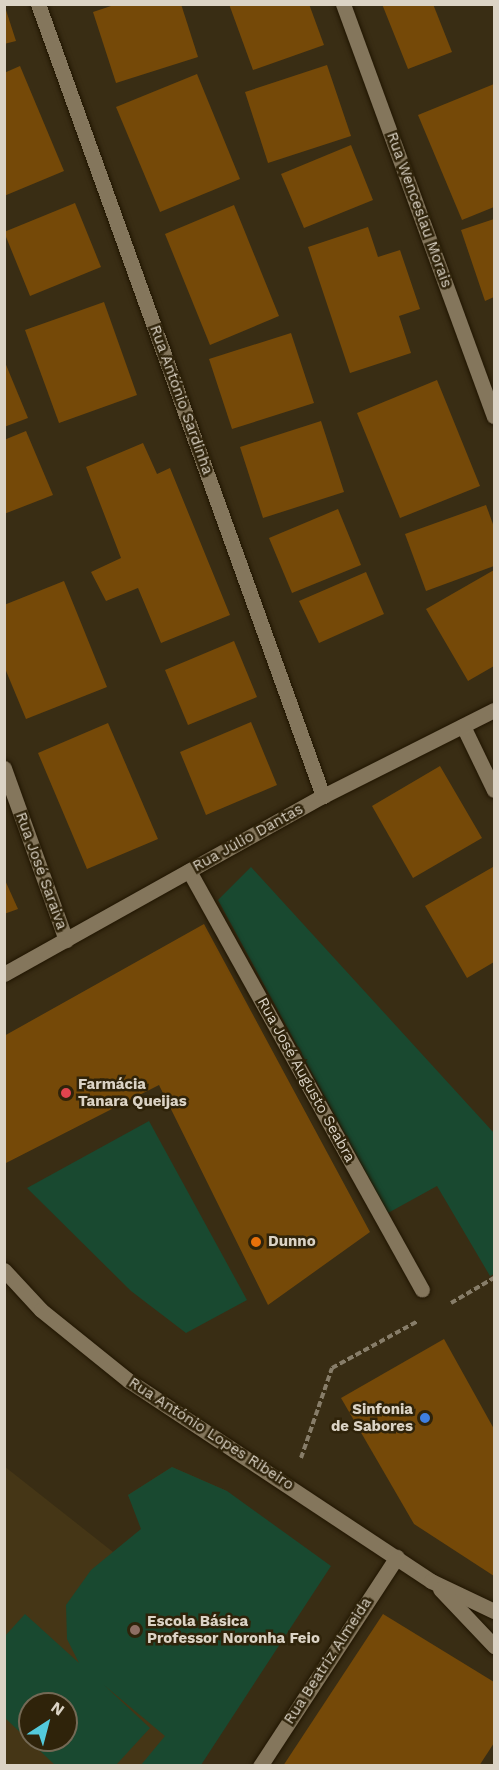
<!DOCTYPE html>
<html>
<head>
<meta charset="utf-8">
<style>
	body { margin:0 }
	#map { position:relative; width:499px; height:1770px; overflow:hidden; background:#392d14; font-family:"Work Sans",sans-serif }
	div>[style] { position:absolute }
	.built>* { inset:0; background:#453616 }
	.green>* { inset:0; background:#194930 }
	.building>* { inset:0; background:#754908 }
	.path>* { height:4px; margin-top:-2px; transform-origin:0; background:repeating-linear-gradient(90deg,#877d69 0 6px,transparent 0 9px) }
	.roads { filter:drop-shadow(0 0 2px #201500) drop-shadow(0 0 2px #201500) }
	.minor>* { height:15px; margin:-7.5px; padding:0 7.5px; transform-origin:7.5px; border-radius:7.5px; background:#84765c }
	.dots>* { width:16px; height:16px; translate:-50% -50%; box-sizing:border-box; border:3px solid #2f230a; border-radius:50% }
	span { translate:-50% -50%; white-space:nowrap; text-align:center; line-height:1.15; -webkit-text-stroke:5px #2f230a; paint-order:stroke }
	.street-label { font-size:15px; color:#dbd3c5 }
	.poi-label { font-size:15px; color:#dbd3c5; font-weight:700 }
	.left { translate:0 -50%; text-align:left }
	.right { translate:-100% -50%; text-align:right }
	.frame { position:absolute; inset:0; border:6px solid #dbd3c5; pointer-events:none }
	.north { position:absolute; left:18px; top:1692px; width:60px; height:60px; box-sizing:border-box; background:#2f230a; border:2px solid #746955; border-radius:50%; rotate:36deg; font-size:16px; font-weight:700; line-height:24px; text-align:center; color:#dbd3c5 }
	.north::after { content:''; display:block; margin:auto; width:21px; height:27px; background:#53cadc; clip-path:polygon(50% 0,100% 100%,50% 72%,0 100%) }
</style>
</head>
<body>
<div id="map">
	<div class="built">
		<div style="clip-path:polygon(evenodd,4px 1466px,113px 1552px,142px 1529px,128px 1495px,172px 1467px,227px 1491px,173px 1765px,5px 1765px,4px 1466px,30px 1704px,66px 1704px,66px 1740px,30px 1740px,30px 1704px)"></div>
	</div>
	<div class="green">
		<div style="clip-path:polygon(251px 867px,494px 1133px,494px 1274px,490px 1276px,437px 1186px,388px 1213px,218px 900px)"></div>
		<div style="clip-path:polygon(149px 1121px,247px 1300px,186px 1333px,131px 1291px,27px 1188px)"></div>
		<div style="clip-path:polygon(evenodd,172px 1467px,227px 1491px,331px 1566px,201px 1765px,141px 1765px,165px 1736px,104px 1685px,150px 1728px,116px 1765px,55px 1765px,5px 1718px,5px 1636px,25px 1614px,79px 1663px,67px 1639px,66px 1605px,91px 1570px,141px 1529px,128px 1495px,172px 1467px,30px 1704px,66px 1704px,66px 1740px,30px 1740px,30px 1704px)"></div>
	</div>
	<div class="building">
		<div style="clip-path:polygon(4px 4px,16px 41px,4px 44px)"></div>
		<div style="clip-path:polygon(117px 4px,181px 4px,198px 57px,116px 83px,93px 12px)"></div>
		<div style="clip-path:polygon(229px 4px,309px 4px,324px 45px,253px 70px)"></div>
		<div style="clip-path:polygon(382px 4px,433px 4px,452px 52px,408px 69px)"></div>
		<div style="clip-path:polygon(327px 65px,351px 136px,268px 163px,245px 92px)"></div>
		<div style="clip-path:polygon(20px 66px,64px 171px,4px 196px,4px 73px)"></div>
		<div style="clip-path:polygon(197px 74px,240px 179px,160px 212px,116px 107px)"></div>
		<div style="clip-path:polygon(494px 84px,494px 207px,462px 220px,418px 115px)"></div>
		<div style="clip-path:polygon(351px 145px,373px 200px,304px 228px,281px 174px)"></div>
		<div style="clip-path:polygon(75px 203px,101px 267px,30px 296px,4px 232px)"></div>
		<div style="clip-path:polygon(234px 205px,279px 316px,210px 345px,165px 234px)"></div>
		<div style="clip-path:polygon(494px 219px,494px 297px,485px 301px,461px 230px)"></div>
		<div style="clip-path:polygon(368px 227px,378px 257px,400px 250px,420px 309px,399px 316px,411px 353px,350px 373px,308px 247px)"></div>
		<div style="clip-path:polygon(104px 302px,137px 395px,59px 423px,25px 330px)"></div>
		<div style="clip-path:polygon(291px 333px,314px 403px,232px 429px,209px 359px)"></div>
		<div style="clip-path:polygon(4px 360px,28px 418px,4px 427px)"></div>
		<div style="clip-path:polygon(437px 380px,480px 486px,400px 518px,357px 413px)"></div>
		<div style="clip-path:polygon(321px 421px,344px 492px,263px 518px,240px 447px)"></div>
		<div style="clip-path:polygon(26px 431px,53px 495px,4px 514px,4px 440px)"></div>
		<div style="clip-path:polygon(143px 443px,157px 474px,170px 468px,230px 615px,161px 643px,138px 588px,106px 601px,91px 572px,121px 558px,86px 467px)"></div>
		<div style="clip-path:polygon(486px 505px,494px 527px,494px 566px,426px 591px,405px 534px)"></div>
		<div style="clip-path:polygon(338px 509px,361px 565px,292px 593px,269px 538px)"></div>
		<div style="clip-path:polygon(494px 570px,494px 666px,468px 681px,426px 609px)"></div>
		<div style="clip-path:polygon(366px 572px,384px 614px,319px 643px,299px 601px)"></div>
		<div style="clip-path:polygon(64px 581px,107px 687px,26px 719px,4px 666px,4px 605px)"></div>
		<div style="clip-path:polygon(234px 641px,257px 697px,188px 725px,165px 670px)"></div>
		<div style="clip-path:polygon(251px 722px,277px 785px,206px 815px,180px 752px)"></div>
		<div style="clip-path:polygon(108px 723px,158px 839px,87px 869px,38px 753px)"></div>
		<div style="clip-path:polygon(440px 766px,482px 838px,413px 878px,372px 806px)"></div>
		<div style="clip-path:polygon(493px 867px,494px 962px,467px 978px,425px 906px)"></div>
		<div style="clip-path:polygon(4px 878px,18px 909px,4px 914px)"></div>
		<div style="clip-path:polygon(204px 924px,370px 1232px,268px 1305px,159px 1085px,4px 1164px,4px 1036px)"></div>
		<div style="clip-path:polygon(444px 1339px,494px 1429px,494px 1576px,414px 1524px,341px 1398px)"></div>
		<div style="clip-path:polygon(383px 1614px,494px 1682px,494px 1743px,479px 1766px,283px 1766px)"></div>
	</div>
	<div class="path">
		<div style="left:451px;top:1303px;width:50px;rotate:-30.2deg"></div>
		<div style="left:301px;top:1458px;width:95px;rotate:-71deg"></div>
		<div style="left:332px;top:1368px;width:98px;rotate:-28.7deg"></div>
	</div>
	<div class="roads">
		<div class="minor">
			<div style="left:38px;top:4px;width:842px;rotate:70.21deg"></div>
			<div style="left:343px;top:4px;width:439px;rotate:69.9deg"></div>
			<div style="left:463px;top:726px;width:71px;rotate:64.2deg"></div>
			<div style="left:4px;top:768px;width:183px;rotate:70.2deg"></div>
			<div style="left:189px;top:871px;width:479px;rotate:60.9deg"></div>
			<div style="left:4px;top:974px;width:365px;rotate:-29.2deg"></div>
			<div style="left:323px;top:796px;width:191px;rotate:-26.7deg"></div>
			<div style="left:4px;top:1270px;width:54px;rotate:47.2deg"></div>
			<div style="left:41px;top:1310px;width:113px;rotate:38.9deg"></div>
			<div style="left:129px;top:1381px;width:362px;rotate:33.5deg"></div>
			<div style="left:431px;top:1581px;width:70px;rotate:25.5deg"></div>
			<div style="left:440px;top:1589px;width:79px;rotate:46.5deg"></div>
			<div style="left:260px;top:1766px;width:250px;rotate:-56.8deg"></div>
		</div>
	</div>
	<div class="dots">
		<div style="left:66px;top:1093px;background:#e0444e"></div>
		<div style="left:256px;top:1242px;background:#e8710a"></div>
		<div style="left:425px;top:1418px;background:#3f7fe0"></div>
		<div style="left:135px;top:1630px;background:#8d6e63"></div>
	</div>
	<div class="street-label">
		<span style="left:419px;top:210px;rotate:70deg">Rua Wenceslau Morais</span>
		<span style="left:181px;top:400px;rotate:70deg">Rua António Sardinha</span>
		<span style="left:248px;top:838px;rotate:-29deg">Rua Júlio Dantas</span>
		<span style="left:41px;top:871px;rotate:70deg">Rua José Saraiva</span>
		<span style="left:306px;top:1080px;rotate:61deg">Rua José Augusto Seabra</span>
		<span style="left:211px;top:1434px;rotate:33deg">Rua António Lopes Ribeiro</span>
		<span style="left:328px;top:1661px;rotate:-57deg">Rua Beatriz Almeida</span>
	</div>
	<div class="poi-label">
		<span class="left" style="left:78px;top:1093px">Farmácia<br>Tanara Queijas</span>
		<span class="left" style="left:268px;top:1242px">Dunno</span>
		<span class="right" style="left:413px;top:1418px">Sinfonia<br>de Sabores</span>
		<span class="left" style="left:147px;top:1630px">Escola Básica<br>Professor Noronha Feio</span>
	</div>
	<div class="frame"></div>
	<div class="north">N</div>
</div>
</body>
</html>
